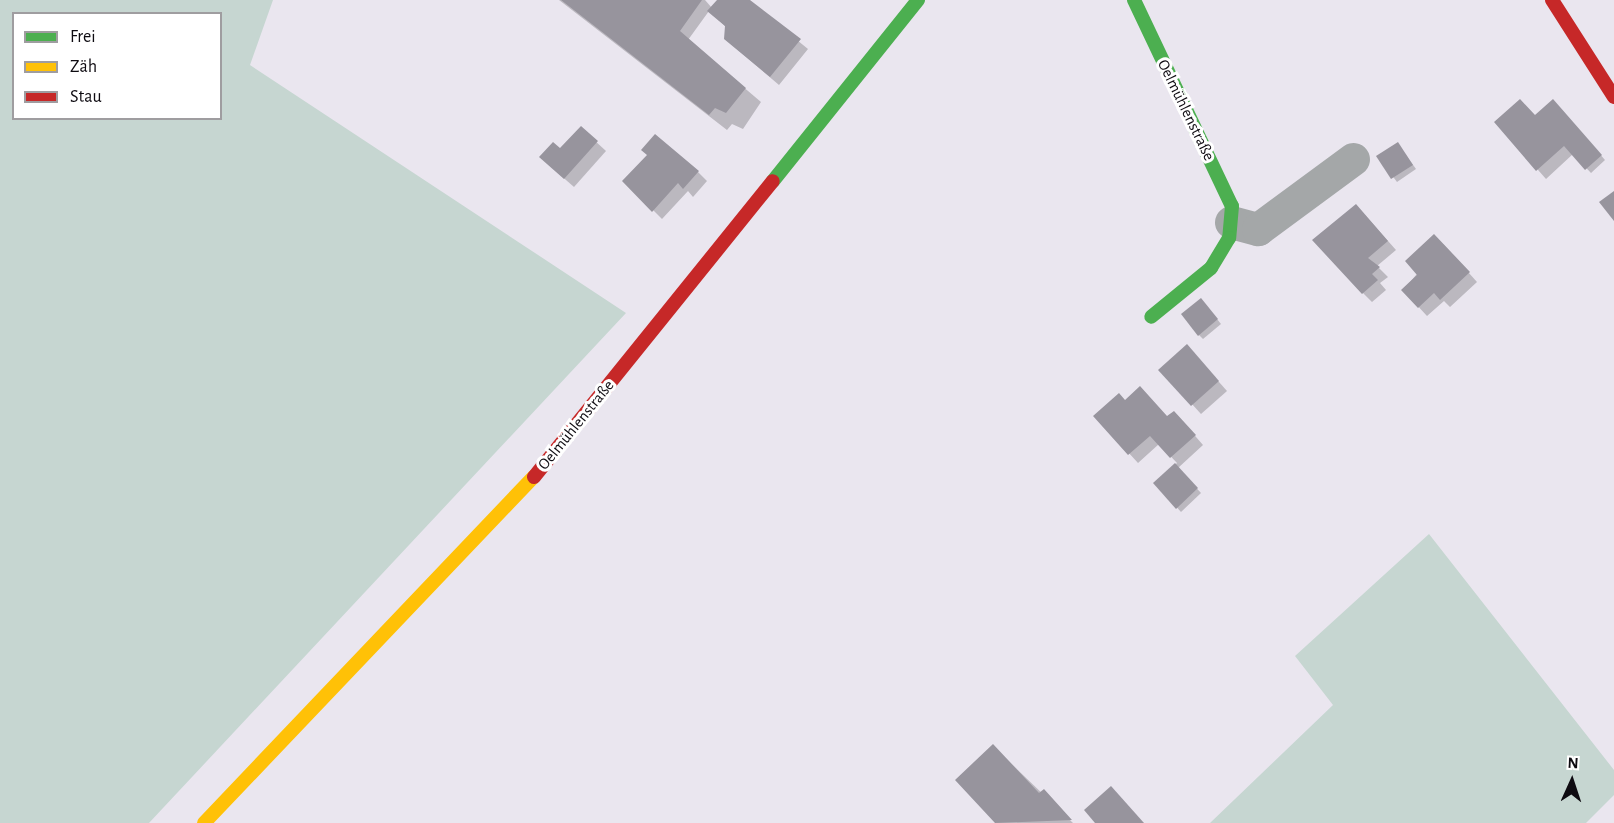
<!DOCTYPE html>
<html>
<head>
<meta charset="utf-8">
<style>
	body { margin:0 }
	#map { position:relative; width:1614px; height:823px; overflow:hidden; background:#eae6ef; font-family:"Alegreya Sans",sans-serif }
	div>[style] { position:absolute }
	.green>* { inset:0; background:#c6d6d1 }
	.shadow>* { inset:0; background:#0003 }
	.building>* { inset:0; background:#97949d }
	.street>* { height:33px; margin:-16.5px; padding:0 16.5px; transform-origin:16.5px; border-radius:16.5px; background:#a4a7a8 }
	.fast>* { height:14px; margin:-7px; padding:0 7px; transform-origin:7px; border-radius:7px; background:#4caf50 }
	.slow>* { height:14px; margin:-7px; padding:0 7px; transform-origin:7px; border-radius:7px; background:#ffc107 }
	.jam>* { height:14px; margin:-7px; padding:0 7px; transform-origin:7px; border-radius:7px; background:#c62828 }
	span { translate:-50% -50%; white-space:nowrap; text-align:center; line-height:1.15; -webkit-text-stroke:6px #fff; paint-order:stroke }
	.street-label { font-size:16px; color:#0e0b11 }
	.legend { position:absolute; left:12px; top:12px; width:210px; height:108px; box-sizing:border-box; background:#fff; border:2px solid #9f9da0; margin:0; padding:8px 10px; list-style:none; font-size:18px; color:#0e0b11 }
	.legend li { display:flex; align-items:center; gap:12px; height:30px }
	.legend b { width:30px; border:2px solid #9f9da0 }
	.north { position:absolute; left:1542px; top:751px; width:60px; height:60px; -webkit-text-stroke:4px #fff; paint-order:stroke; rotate:3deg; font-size:16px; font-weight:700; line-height:24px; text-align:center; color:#0e0b11 }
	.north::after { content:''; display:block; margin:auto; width:21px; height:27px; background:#0e0b11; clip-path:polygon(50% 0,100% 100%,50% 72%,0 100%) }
</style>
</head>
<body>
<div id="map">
	<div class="green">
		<div style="clip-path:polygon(evenodd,0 0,273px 0,250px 65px,626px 313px,149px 823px,0 823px,0 0,14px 14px,220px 14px,220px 118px,14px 118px,14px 14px)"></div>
		<div style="clip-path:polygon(1429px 534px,1614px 770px,1614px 795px,1586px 823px,1210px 823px,1333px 705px,1295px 656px)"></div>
	</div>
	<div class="shadow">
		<div style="clip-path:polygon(559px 0,705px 0,712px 8px,719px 0,748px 0,808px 49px,779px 85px,725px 39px,726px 27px,709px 11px,688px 40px,761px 102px,743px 129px,732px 124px,727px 130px)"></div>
		<div style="clip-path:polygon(1562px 110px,1605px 160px,1591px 173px,1573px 154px,1546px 179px,1496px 122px)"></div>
		<div style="clip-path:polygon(581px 128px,606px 151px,574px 187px,550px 166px)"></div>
		<div style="clip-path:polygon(1398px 144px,1416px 169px,1397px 182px,1378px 157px)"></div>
		<div style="clip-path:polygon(698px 172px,707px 181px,693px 197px,688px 191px,662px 219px,624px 181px)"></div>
		<div style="clip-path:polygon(1365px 215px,1396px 250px,1377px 266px,1388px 277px,1380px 283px,1386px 290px,1372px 302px,1363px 293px)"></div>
		<div style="clip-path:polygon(1443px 244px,1477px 282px,1450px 307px,1444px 301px,1427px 316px,1403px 290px)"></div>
		<div style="clip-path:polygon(1205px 304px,1221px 324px,1203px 339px,1199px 335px)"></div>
		<div style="clip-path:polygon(1187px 346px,1227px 391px,1201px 414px,1161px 370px)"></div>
		<div style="clip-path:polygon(1125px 402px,1183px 422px,1203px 445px,1178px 468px,1201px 493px,1181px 512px,1155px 483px,1177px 463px,1159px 444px,1138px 463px,1095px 416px)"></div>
		<div style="clip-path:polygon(993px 746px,1073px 823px,997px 823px,957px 780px)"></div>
	</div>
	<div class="building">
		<div style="clip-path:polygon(561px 0,702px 0,680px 31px,746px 88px,726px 113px,715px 108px,709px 115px)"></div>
		<div style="clip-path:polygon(717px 0,750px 0,801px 39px,770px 77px,724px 39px,725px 26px,707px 11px)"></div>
		<div style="clip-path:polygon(1520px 99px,1535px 115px,1553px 99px,1602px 155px,1585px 170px,1564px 146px,1536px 171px,1494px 122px)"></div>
		<div style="clip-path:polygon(581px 126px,598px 141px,564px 179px,539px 157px,553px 142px,560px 148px)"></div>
		<div style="clip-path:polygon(655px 134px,699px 171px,683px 189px,678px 183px,652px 212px,622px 181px,647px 155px,641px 150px)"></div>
		<div style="clip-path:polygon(1398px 142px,1413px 165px,1391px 179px,1376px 156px)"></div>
		<div style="clip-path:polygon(1614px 191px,1614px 221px,1599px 202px)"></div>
		<div style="clip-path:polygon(1356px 204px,1388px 241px,1368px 258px,1380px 267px,1372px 274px,1378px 280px,1362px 294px,1312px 240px)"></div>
		<div style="clip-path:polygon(1434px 234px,1470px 272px,1440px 300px,1434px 293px,1418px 308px,1401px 290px,1417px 275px,1405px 261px)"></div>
		<div style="clip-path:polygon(1201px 298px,1218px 319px,1198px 336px,1181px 314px)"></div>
		<div style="clip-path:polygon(1187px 344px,1219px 381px,1191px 406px,1158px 370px)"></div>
		<div style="clip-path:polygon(1140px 386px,1167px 416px,1174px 411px,1196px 435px,1170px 458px,1150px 436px,1128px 455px,1093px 416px,1119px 393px,1125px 400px)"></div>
		<div style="clip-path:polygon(1175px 463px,1198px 488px,1176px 509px,1153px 483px)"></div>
		<div style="clip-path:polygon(993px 744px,1039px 793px,1044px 789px,1072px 820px,995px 823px,955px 780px)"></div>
		<div style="clip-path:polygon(1111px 786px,1144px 823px,1095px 823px,1084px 810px)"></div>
	</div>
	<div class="street">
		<div style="left:1231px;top:222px;width:28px;rotate:15deg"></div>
		<div style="left:1258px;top:229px;width:118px;rotate:-36.4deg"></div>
	</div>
	<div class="fast">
		<div style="left:1134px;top:0;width:228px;rotate:64.6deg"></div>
		<div style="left:1232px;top:206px;width:32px;rotate:95deg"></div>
		<div style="left:1229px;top:238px;width:35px;rotate:121deg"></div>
		<div style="left:1211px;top:268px;width:77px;rotate:140.8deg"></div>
		<div style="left:773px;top:181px;width:232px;rotate:-51.3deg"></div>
	</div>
	<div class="slow">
		<div style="left:204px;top:823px;width:478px;rotate:-46.4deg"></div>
	</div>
	<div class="jam">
		<div style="left:1552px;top:0;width:115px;rotate:57.4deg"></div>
		<div style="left:534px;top:477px;width:380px;rotate:-51.1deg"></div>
	</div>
	<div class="street-label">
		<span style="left:1186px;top:110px;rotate:64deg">Oelmühlenstraße</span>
		<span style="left:576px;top:425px;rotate:-51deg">Oelmühlenstraße</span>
	</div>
	<ul class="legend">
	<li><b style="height:8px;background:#4caf50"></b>Frei</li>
	<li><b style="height:8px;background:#ffc107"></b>Zäh</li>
	<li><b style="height:8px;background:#c62828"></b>Stau</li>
	</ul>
	<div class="north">N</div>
</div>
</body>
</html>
